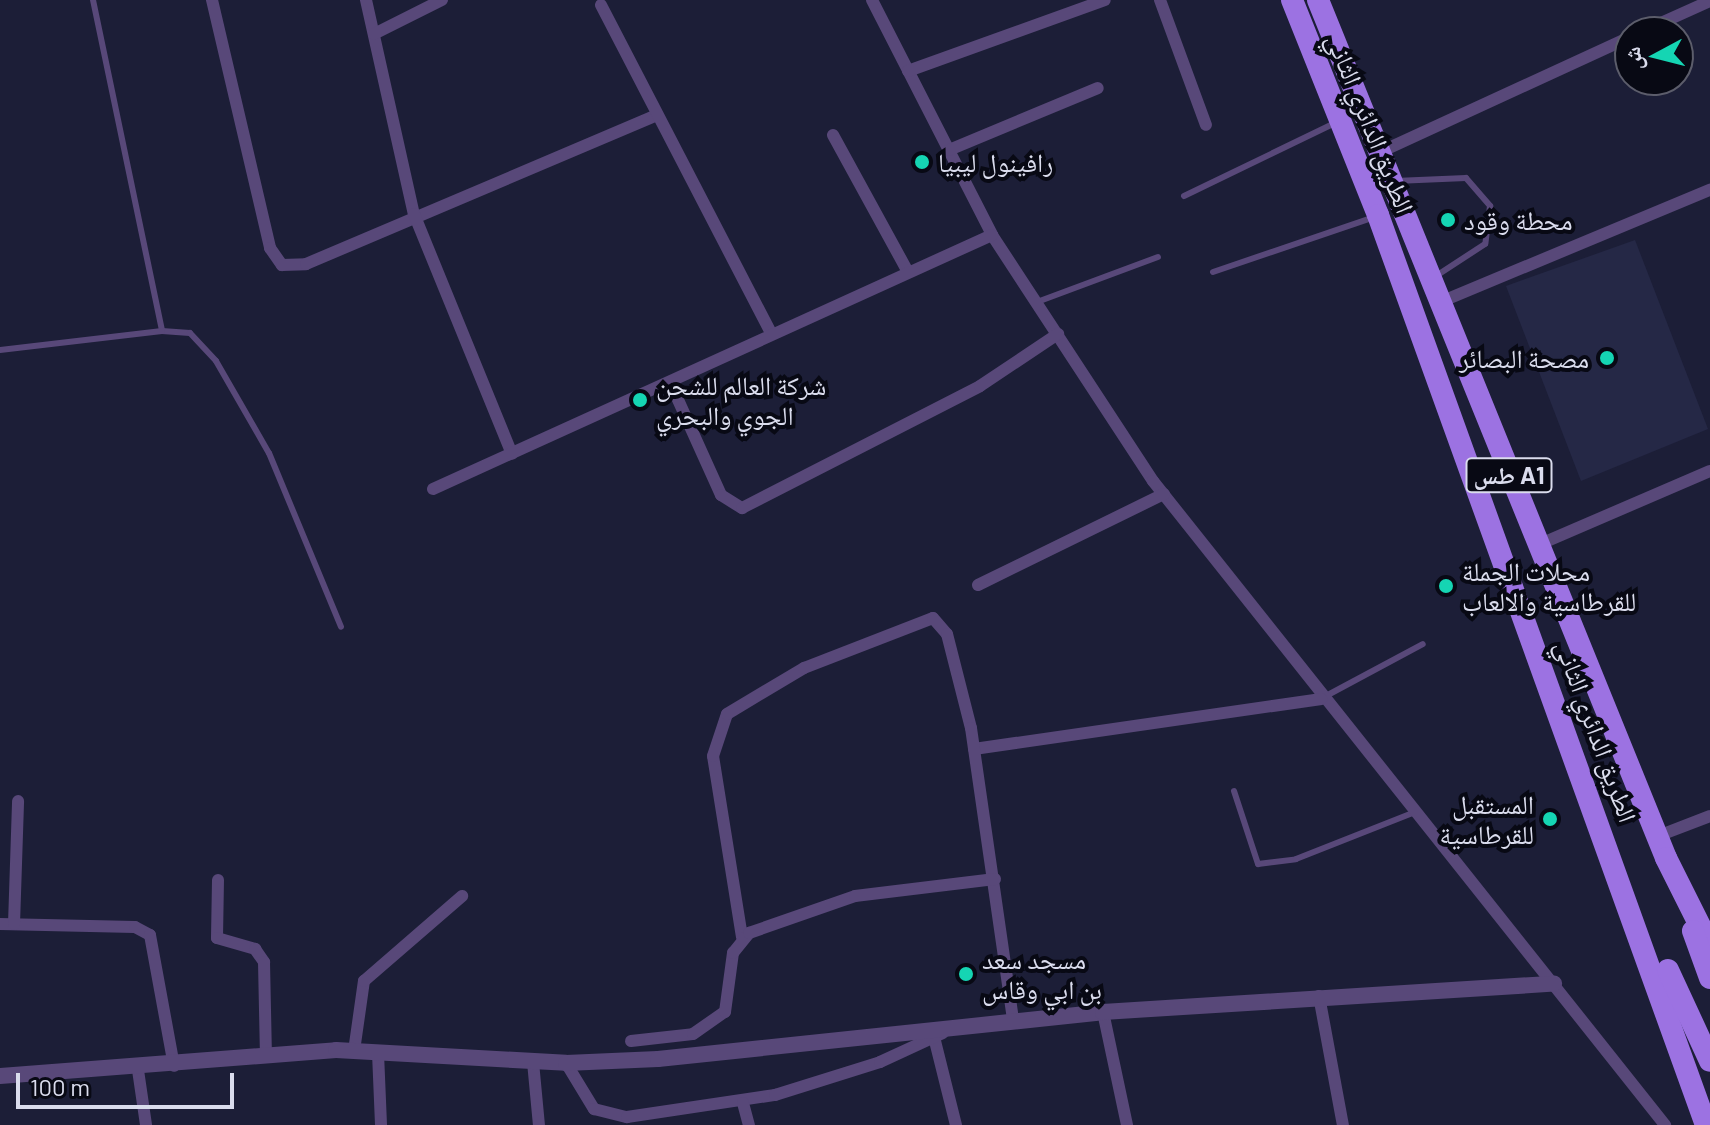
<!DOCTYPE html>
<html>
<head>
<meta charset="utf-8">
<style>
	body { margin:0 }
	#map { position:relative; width:1710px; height:1125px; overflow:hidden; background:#1c1e37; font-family:Barlow,"Noto Naskh Arabic",sans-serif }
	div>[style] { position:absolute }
	.built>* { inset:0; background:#252846 }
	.service>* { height:6px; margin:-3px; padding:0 3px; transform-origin:3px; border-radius:3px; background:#584879 }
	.minor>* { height:12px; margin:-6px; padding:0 6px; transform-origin:6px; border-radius:6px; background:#584879 }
	.tertiary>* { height:16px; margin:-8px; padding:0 8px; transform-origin:8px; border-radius:8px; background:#584879 }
	.trunk>* { height:22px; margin:-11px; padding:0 11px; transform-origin:11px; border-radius:11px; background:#9c72e2 }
	.dots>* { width:22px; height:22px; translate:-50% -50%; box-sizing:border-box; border:4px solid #080914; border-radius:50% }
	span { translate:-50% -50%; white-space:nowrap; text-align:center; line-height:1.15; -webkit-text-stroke:8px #080914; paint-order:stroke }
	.shield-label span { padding:2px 6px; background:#080914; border:2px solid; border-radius:6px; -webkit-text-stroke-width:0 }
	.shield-label { font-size:24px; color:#dadced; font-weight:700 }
	.street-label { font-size:26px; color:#dadced }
	.poi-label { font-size:26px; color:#dadced }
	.left { translate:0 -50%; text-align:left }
	.right { translate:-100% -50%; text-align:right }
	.north { position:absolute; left:1614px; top:16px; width:80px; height:80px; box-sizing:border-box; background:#080914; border:2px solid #5c5d6b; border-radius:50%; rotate:263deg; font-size:22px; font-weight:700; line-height:32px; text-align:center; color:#dadced }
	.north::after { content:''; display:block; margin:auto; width:28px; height:36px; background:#15d5b3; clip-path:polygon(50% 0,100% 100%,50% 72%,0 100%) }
	.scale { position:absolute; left:16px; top:1073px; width:218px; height:36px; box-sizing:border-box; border:4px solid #dadced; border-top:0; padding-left:10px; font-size:24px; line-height:28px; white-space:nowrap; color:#dadced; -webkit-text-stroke:6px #080914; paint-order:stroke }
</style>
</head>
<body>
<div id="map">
	<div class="built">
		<div style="clip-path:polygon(1635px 240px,1708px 429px,1581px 481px,1506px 286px)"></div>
	</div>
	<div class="service">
		<div style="left:93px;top:0;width:338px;rotate:78.2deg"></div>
		<div style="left:162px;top:331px;width:28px;rotate:4deg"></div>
		<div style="left:190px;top:333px;width:38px;rotate:47deg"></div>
		<div style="left:216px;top:361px;width:106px;rotate:60.1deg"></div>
		<div style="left:269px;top:453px;width:188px;rotate:67.5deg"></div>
		<div style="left:1395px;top:181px;width:71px;rotate:-2.4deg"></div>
		<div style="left:1466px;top:178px;width:37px;rotate:49deg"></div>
		<div style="left:1490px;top:206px;width:38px;rotate:97deg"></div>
		<div style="left:1485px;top:244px;width:59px;rotate:146.9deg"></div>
		<div style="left:1184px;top:196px;width:170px;rotate:-25.8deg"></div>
		<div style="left:1213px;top:272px;width:171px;rotate:-18.8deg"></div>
		<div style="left:1037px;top:302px;width:129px;rotate:-20.4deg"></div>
		<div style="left:0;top:350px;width:163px;rotate:-6.7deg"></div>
		<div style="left:1324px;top:697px;width:112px;rotate:-28.2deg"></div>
		<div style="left:1234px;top:791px;width:77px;rotate:71.8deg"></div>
		<div style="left:1258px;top:864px;width:38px;rotate:-7deg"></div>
		<div style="left:1296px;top:859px;width:126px;rotate:-21.5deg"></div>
	</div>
	<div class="minor">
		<div style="left:212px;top:0;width:255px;rotate:76.8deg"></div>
		<div style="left:270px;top:248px;width:21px;rotate:55deg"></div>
		<div style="left:282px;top:265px;width:24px;rotate:-2deg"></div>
		<div style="left:306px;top:264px;width:381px;rotate:-23deg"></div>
		<div style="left:366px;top:0;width:219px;rotate:77.4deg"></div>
		<div style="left:414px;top:214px;width:259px;rotate:67.8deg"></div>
		<div style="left:872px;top:0;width:264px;rotate:62.9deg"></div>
		<div style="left:992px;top:235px;width:294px;rotate:56.8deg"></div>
		<div style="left:1153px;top:481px;width:823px;rotate:51.51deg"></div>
		<div style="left:1160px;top:0;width:133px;rotate:69.8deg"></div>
		<div style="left:601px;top:5px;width:369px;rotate:62.6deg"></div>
		<div style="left:1641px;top:32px;width:76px;rotate:-24.2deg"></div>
		<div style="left:374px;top:34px;width:76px;rotate:-26.6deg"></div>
		<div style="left:908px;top:71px;width:209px;rotate:-19.8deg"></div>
		<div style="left:833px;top:135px;width:156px;rotate:61.3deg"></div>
		<div style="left:949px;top:150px;width:161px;rotate:-22.6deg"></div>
		<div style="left:1378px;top:153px;width:277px;rotate:-24.7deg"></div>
		<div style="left:1438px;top:303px;width:295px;rotate:-22.6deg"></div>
		<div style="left:670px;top:382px;width:124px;rotate:65.7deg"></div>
		<div style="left:721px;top:495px;width:25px;rotate:32deg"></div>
		<div style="left:742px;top:508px;width:267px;rotate:-27.1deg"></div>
		<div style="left:980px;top:386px;width:94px;rotate:-33.7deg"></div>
		<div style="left:433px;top:489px;width:614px;rotate:-24.44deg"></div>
		<div style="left:1538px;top:545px;width:187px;rotate:-23.3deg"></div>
		<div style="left:978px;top:585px;width:207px;rotate:-26.1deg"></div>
		<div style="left:974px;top:749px;width:351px;rotate:-8.2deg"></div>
		<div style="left:1658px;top:836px;width:56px;rotate:-21deg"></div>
		<div style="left:218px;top:880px;width:58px;rotate:91deg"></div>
		<div style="left:217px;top:938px;width:40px;rotate:16deg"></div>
		<div style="left:255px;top:949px;width:16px;rotate:55deg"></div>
		<div style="left:264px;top:962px;width:95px;rotate:88.8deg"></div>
		<div style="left:0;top:924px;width:135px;rotate:1.3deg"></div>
		<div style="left:135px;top:927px;width:17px;rotate:28deg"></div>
		<div style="left:150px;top:935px;width:133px;rotate:79.6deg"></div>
		<div style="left:14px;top:924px;width:123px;rotate:-88.1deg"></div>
		<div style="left:742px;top:937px;width:183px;rotate:-99.1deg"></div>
		<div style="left:713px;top:756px;width:44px;rotate:-71.6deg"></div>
		<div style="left:727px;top:714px;width:90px;rotate:-30.9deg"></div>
		<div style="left:804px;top:668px;width:138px;rotate:-21.2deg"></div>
		<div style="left:933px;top:618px;width:21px;rotate:49deg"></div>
		<div style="left:947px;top:634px;width:97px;rotate:75.7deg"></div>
		<div style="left:971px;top:728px;width:296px;rotate:81.8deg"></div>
		<div style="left:1319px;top:996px;width:131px;rotate:79.5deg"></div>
		<div style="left:1103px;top:1012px;width:116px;rotate:78deg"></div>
		<div style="left:934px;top:1037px;width:91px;rotate:76deg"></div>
		<div style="left:631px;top:1041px;width:62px;rotate:-6.4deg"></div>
		<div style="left:693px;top:1034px;width:39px;rotate:-35deg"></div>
		<div style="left:725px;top:1012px;width:60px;rotate:-82.3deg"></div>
		<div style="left:733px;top:953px;width:26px;rotate:-51deg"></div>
		<div style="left:749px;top:933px;width:112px;rotate:-19.2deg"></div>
		<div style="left:855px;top:896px;width:141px;rotate:-6.9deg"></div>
		<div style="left:354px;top:1051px;width:71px;rotate:-81.9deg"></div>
		<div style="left:364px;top:981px;width:130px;rotate:-40.9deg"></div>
		<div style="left:378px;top:1053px;width:72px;rotate:87.6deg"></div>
		<div style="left:533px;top:1062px;width:63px;rotate:84.6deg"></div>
		<div style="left:566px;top:1063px;width:54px;rotate:58.7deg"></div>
		<div style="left:594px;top:1109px;width:34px;rotate:14deg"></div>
		<div style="left:627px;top:1117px;width:150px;rotate:-8.5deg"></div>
		<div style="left:775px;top:1095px;width:110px;rotate:-17.4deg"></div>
		<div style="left:880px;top:1062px;width:69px;rotate:-24.7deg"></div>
		<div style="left:138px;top:1070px;width:56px;rotate:81.7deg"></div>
		<div style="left:743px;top:1103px;width:23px;rotate:75deg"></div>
	</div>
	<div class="tertiary">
		<div style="left:0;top:1076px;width:337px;rotate:-4.4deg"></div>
		<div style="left:336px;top:1050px;width:230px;rotate:3.2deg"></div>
		<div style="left:566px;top:1063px;width:92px;rotate:-2.5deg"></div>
		<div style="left:658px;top:1059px;width:447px;rotate:-6deg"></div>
		<div style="left:1103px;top:1012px;width:452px;rotate:-3.6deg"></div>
	</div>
	<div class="trunk">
		<div style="left:1292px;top:0;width:232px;rotate:68.2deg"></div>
		<div style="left:1378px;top:215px;width:967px;rotate:70.18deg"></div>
		<div style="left:1318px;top:0;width:926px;rotate:67.92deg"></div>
		<div style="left:1666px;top:858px;width:98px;rotate:63.4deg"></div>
		<div style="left:1693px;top:931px;width:50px;rotate:70.1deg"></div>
		<div style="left:1668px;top:970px;width:100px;rotate:65.2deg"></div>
	</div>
	<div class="dots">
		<div style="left:922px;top:162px;background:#15d5b3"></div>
		<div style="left:1448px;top:220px;background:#15d5b3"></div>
		<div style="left:1607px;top:358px;background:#15d5b3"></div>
		<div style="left:640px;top:400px;background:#15d5b3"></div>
		<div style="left:1446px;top:586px;background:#15d5b3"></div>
		<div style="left:1550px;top:819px;background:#15d5b3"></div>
		<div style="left:966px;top:974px;background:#15d5b3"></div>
	</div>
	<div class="shield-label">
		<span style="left:1509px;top:475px">طس A1</span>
	</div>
	<div class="street-label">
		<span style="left:1371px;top:123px;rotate:68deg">الطريق الدائري الثاني</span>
		<span style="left:1597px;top:731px;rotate:70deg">الطريق الدائري الثاني</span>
	</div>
	<div class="poi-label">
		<span class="left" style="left:938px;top:162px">رافينول ليبيا</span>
		<span class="left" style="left:1464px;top:220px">محطة وقود</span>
		<span class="right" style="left:1589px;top:358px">مصحة البصائر</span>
		<span class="left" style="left:656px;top:400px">شركة العالم للشحن<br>الجوي والبحري</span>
		<span class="left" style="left:1462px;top:586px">محلات الجملة<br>للقرطاسية والالعاب</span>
		<span class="right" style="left:1534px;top:819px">المستقبل<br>للقرطاسية</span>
		<span class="left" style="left:982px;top:974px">مسجد سعد<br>بن ابي وقاس</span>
	</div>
	<div class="north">ش</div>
	<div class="scale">100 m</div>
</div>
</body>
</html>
